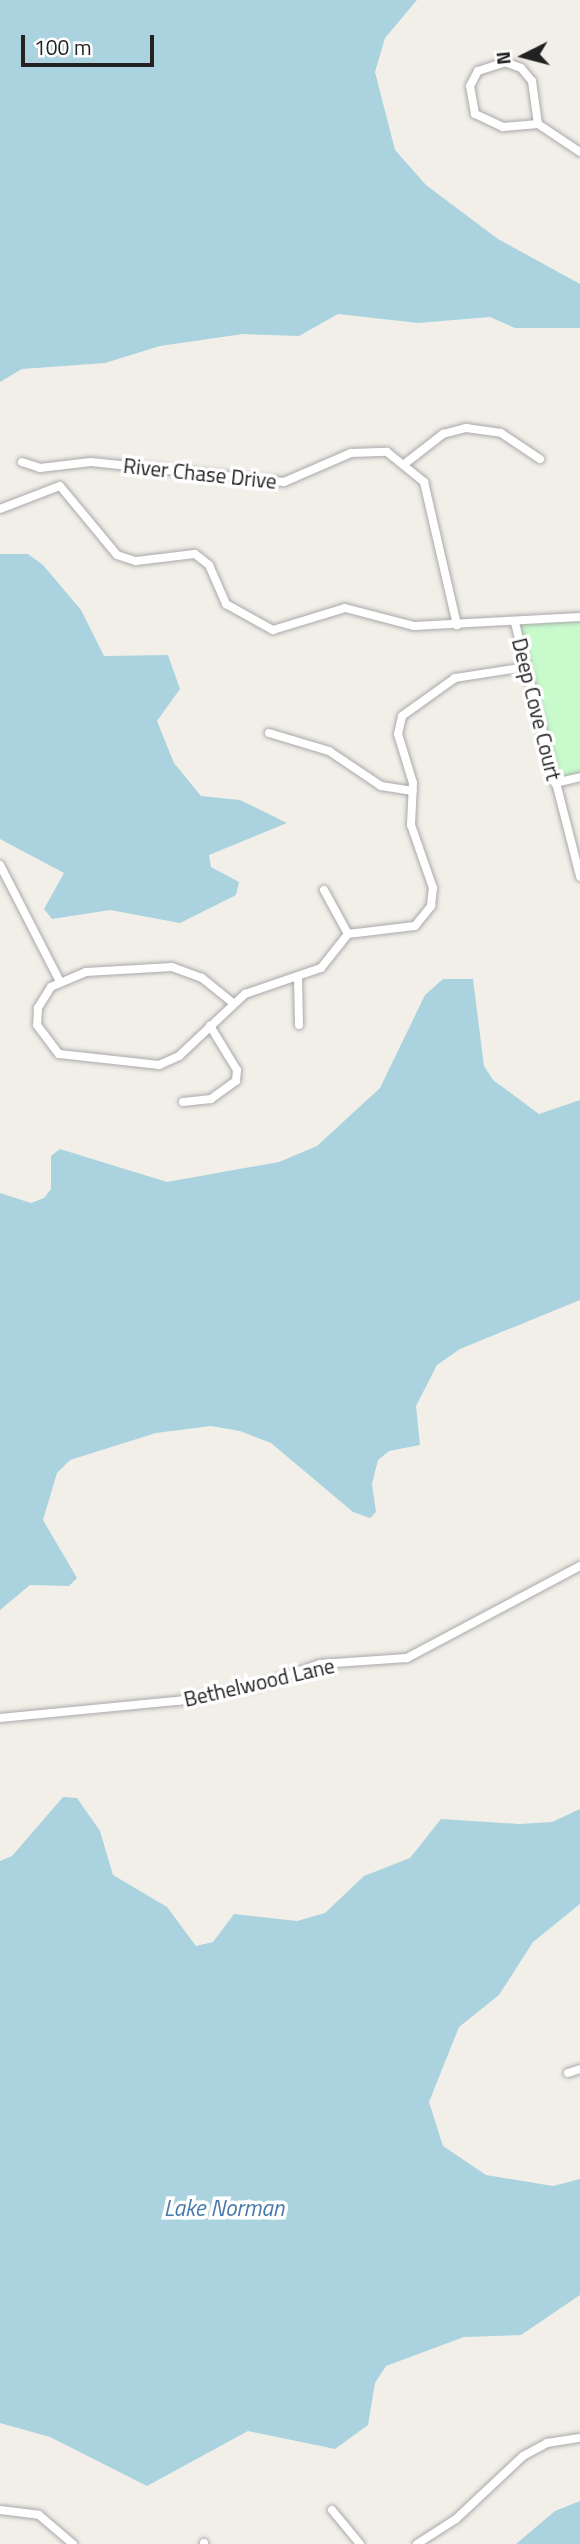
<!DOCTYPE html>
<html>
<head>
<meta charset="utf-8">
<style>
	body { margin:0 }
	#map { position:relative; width:580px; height:2544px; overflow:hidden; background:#f2efe9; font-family:"Titillium Web",sans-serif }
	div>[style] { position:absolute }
	.park>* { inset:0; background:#c8facc }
	.water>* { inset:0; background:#aad3df }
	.roads { filter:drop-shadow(0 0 2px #a9a9a9) drop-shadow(0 0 2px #a9a9a9) }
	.minor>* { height:8px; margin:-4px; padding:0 4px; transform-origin:4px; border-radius:4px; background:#fff }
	span { translate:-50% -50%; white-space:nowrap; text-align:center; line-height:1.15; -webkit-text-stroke:7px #fff; paint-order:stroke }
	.street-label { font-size:21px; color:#222 }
	.water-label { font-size:23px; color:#4a7aab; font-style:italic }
	.north { position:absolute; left:489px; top:21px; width:70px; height:70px; -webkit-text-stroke:5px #fff; paint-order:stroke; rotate:264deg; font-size:19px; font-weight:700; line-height:28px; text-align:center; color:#222 }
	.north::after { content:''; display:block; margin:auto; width:24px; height:32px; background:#222; clip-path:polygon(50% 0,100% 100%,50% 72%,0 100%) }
	.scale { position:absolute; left:21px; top:35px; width:133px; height:32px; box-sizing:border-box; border:4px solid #222; border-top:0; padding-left:9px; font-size:21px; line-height:24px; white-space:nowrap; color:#222; -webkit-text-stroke:5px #fff; paint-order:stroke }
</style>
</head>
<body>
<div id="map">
	<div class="park">
		<div style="clip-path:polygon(580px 617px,580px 776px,556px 782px,515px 623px)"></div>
	</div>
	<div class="water">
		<div style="clip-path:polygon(0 0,417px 0,385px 38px,375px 72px,395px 150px,426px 185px,498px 239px,580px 284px,580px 328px,515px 328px,490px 317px,418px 323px,338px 314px,299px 336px,243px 334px,160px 346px,105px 363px,22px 369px,0 382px)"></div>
		<div style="clip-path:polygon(0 554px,28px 554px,43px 565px,81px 610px,104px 656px,168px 655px,180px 689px,157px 721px,174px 763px,201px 796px,240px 800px,287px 823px,209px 855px,211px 867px,239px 882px,236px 895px,180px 923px,110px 910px,52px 919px,44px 909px,64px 873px,0 839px)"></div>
		<div style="clip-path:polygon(443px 979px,473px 979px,484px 1066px,493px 1080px,539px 1114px,580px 1100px,580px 1300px,460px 1349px,437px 1365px,416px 1406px,420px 1445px,389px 1451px,378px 1460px,372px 1484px,376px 1512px,370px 1518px,353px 1512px,271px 1443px,240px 1431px,211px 1426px,156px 1433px,70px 1460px,57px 1473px,43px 1520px,77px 1578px,69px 1586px,30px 1585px,0 1610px,0 1193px,31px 1203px,44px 1198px,51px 1189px,51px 1156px,60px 1149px,167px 1182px,279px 1162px,317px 1146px,380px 1088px,425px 995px)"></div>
		<div style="clip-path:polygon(63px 1797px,77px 1798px,100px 1831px,113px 1875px,167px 1907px,196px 1946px,213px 1942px,234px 1914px,297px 1921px,325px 1913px,364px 1876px,410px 1858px,441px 1819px,519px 1824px,552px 1822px,580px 1809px,580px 1904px,533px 1942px,499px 1995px,459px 2027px,429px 2102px,443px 2146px,486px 2175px,553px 2186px,580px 2179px,580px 2295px,521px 2335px,464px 2337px,386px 2366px,375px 2383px,368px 2425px,335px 2449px,248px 2431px,147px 2486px,50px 2437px,0 2423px,0 1861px,12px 1856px)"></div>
		<div style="clip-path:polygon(580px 2501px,580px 2544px,516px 2544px,555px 2511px)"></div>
	</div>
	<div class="roads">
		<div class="minor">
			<div style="left:505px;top:62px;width:17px;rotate:21deg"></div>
			<div style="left:521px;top:68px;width:17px;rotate:50deg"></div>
			<div style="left:532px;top:81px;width:43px;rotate:82.1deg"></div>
			<div style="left:538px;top:124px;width:35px;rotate:175deg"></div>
			<div style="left:503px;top:127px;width:31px;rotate:-155deg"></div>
			<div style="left:475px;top:114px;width:28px;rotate:-100deg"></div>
			<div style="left:470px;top:86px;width:17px;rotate:-62deg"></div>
			<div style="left:478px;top:71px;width:28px;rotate:-18deg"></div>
			<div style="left:538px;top:124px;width:50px;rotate:33.7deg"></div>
			<div style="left:22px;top:462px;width:19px;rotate:18deg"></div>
			<div style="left:40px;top:468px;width:51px;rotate:-6.7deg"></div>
			<div style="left:91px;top:462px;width:194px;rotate:5.9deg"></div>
			<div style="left:284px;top:482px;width:73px;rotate:-23.4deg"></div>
			<div style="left:351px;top:453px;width:36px;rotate:-2deg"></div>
			<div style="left:387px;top:452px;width:48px;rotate:39deg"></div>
			<div style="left:424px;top:482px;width:147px;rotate:77deg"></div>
			<div style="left:407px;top:462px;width:46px;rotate:-37.9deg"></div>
			<div style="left:443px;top:434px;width:24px;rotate:-15deg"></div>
			<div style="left:466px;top:428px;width:35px;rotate:8deg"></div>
			<div style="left:501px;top:433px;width:47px;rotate:33.7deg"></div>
			<div style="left:0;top:509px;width:64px;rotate:-21deg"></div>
			<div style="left:60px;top:486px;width:89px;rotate:50.4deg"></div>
			<div style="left:117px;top:555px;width:20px;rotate:18deg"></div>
			<div style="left:136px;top:561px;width:59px;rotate:-6.8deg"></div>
			<div style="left:195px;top:554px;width:18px;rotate:38deg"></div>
			<div style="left:209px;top:565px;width:43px;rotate:66.4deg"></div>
			<div style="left:226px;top:604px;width:54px;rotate:29deg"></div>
			<div style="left:273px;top:630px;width:75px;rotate:-17deg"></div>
			<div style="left:345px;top:608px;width:71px;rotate:14.6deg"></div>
			<div style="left:414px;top:626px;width:166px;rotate:-3.1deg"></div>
			<div style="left:515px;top:623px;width:262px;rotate:75.6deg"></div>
			<div style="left:269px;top:733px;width:63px;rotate:16.7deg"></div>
			<div style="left:329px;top:751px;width:63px;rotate:33.9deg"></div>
			<div style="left:381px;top:786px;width:32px;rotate:9deg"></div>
			<div style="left:555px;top:783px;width:26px;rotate:-13deg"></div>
			<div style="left:0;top:865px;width:129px;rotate:62.8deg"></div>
			<div style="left:324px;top:890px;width:50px;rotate:61.4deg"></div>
			<div style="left:298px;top:977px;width:48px;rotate:88.8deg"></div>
			<div style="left:233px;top:1003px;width:40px;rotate:-141deg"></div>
			<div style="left:202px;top:978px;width:32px;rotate:-160deg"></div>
			<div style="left:172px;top:967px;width:86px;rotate:176.7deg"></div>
			<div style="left:86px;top:972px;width:38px;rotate:157deg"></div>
			<div style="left:51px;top:987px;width:25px;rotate:122deg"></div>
			<div style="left:38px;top:1008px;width:17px;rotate:93deg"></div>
			<div style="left:37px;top:1025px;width:36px;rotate:53deg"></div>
			<div style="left:59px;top:1054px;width:101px;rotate:6.3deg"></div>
			<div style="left:159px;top:1065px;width:22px;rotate:-24deg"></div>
			<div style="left:179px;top:1056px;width:91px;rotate:-43.2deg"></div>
			<div style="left:245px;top:994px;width:80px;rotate:-18.9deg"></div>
			<div style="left:321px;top:968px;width:43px;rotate:-51.5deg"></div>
			<div style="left:348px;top:934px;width:67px;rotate:-6.8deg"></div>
			<div style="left:415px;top:926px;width:26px;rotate:-51deg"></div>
			<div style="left:431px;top:906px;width:18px;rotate:-84deg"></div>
			<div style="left:433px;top:888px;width:67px;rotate:-109.2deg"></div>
			<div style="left:411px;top:825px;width:42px;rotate:-87.3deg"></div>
			<div style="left:413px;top:783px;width:51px;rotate:-107deg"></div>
			<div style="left:398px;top:734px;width:18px;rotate:-77deg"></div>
			<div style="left:402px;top:716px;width:65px;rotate:-35.6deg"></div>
			<div style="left:455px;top:678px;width:72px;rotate:-8.8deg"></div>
			<div style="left:183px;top:1102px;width:28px;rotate:-6deg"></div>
			<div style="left:211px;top:1099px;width:31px;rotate:-36deg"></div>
			<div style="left:236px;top:1081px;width:11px;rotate:-85deg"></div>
			<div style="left:237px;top:1070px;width:52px;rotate:-121.5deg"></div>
			<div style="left:0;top:1718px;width:179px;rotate:-5.5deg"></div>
			<div style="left:178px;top:1701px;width:78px;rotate:-10.3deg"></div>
			<div style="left:255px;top:1687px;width:69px;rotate:-19.5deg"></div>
			<div style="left:320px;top:1664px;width:87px;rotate:-3.9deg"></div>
			<div style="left:407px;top:1658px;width:196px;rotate:-28deg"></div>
			<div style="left:568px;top:2073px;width:13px;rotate:-18deg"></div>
			<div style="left:0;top:2510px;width:39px;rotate:7deg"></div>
			<div style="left:39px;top:2515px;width:45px;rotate:40.5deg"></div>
			<div style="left:332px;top:2510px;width:44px;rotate:50.5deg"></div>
			<div style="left:204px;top:2544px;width:1px;rotate:-90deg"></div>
			<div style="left:417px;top:2544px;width:46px;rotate:-32.7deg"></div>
			<div style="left:456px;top:2519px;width:92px;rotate:-43.2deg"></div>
			<div style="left:523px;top:2456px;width:27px;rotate:-28deg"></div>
			<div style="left:547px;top:2443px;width:33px;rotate:-9deg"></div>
		</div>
	</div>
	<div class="street-label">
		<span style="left:200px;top:473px;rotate:6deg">River Chase Drive</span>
		<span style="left:537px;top:709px;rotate:76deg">Deep Cove Court</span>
		<span style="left:259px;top:1682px;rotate:-13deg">Bethelwood Lane</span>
	</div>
	<div class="water-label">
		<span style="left:224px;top:2208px">Lake Norman</span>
	</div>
	<div class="north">N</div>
	<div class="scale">100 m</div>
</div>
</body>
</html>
